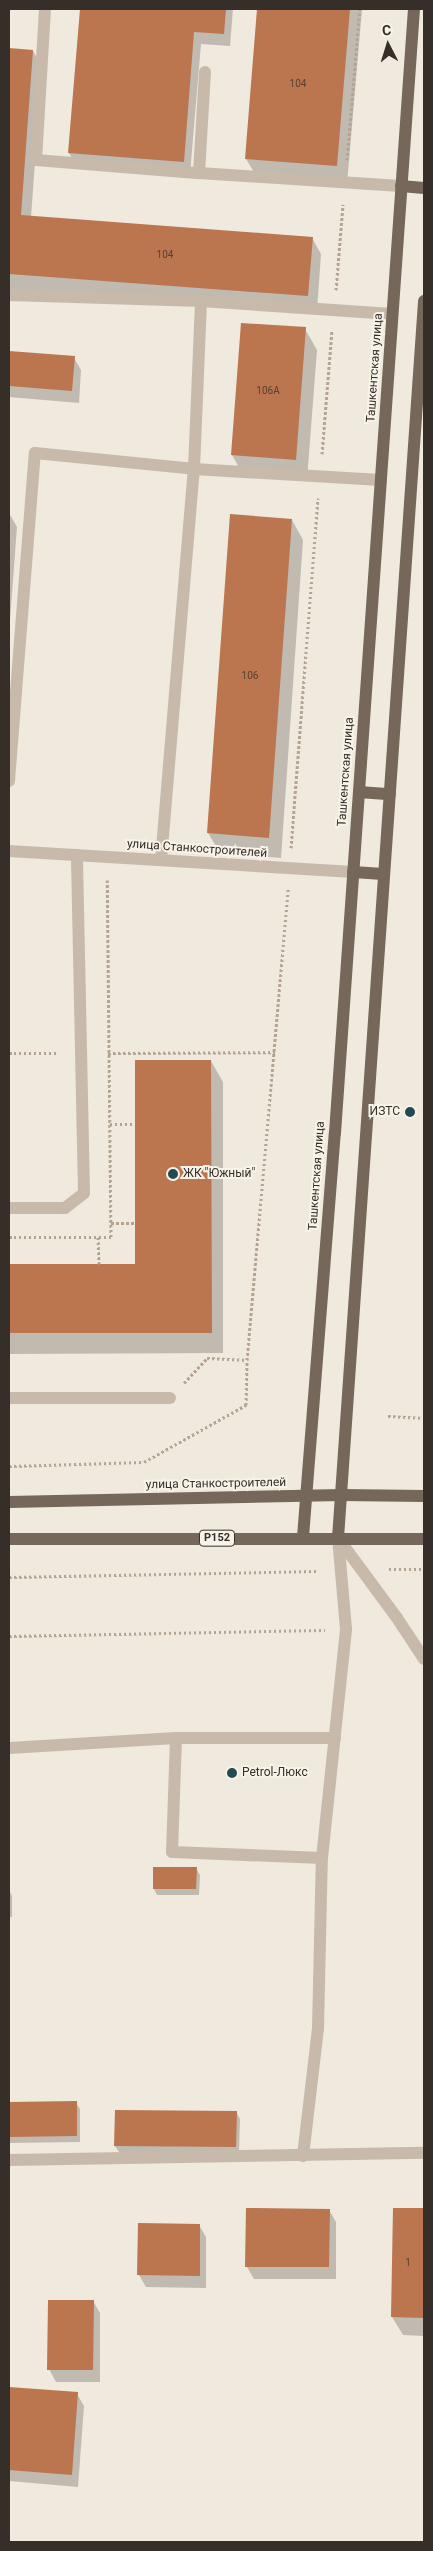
<!DOCTYPE html>
<html>
<head>
<meta charset="utf-8">
<style>
	body { margin:0 }
	#map { position:relative; width:433px; height:2551px; overflow:hidden; background:#f0e9dd; font-family:Roboto,sans-serif }
	div>[style] { position:absolute }
	.shadow>* { inset:0; background:#0003 }
	.building>* { inset:0; background:#bb754f }
	.path>* { height:3px; margin-top:-1.5px; transform-origin:0; background:repeating-linear-gradient(90deg,#b3a494 0 2.5px,transparent 0 5px) }
	.minor>* { height:12px; margin:-6px; padding:0 6px; transform-origin:6px; border-radius:6px; background:#c7baaa }
	.major>* { height:12px; margin:-6px; padding:0 6px; transform-origin:6px; border-radius:6px; background:#76675b }
	.dots>* { width:14px; height:14px; translate:-50% -50%; box-sizing:border-box; border:2px solid #f8f3e9; border-radius:50% }
	span { translate:-50% -50%; white-space:nowrap; text-align:center; line-height:1.15; -webkit-text-stroke:4px #f8f3e9; paint-order:stroke }
	.number-label { font-size:10px; color:#564032 }
	.number-label span { -webkit-text-stroke-width:0 }
	.shield-label span { padding:1px 4px; background:#f8f3e9; border:1px solid; border-radius:4px; -webkit-text-stroke-width:0 }
	.shield-label { font-size:11px; color:#352e29; font-weight:700 }
	.street-label { font-size:12px; color:#352e29 }
	.poi-label { font-size:12px; color:#352e29 }
	.right { translate:-100% -50%; text-align:right }
	.left { translate:0 -50%; text-align:left }
	.frame { position:absolute; inset:0; border:10px solid #352e29; pointer-events:none }
	.north { position:absolute; left:363px; top:20px; width:50px; height:50px; -webkit-text-stroke:4px #f8f3e9; paint-order:stroke; rotate:355deg; font-size:14px; font-weight:700; line-height:20px; text-align:center; color:#352e29 }
	.north::after { content:''; display:block; margin:auto; width:18px; height:22px; background:#352e29; clip-path:polygon(50% 0,100% 100%,50% 72%,0 100%) }
</style>
</head>
<body>
<div id="map">
	<div class="shadow">
		<div style="clip-path:polygon(81px 9px,233px 9px,230px 46px,201px 44px,190px 174px,76px 165px,69px 153px)"></div>
		<div style="clip-path:polygon(259px 9px,362px 9px,347px 184px,257px 177px,246px 159px)"></div>
		<div style="clip-path:polygon(9px 49px,33px 51px,42px 67px,31px 217px,312px 238px,321px 254px,317px 311px,9px 289px)"></div>
		<div style="clip-path:polygon(305px 329px,317px 350px,307px 480px,244px 476px,232px 455px)"></div>
		<div style="clip-path:polygon(9px 353px,74px 358px,81px 370px,79px 403px,9px 397px)"></div>
		<div style="clip-path:polygon(9px 513px,17px 527px,9px 634px)"></div>
		<div style="clip-path:polygon(292px 520px,303px 540px,281px 858px,220px 853px,208px 833px)"></div>
		<div style="clip-path:polygon(211px 1061px,223px 1082px,223px 1353px,9px 1354px,9px 1265px,136px 1265px)"></div>
		<div style="clip-path:polygon(196px 1868px,200px 1875px,199px 1895px,157px 1895px,154px 1889px)"></div>
		<div style="clip-path:polygon(9px 1890px,12px 1896px,12px 1917px,9px 1917px)"></div>
		<div style="clip-path:polygon(9px 2103px,76px 2103px,80px 2109px,80px 2142px,9px 2143px)"></div>
		<div style="clip-path:polygon(236px 2112px,240px 2119px,239px 2153px,119px 2152px,115px 2146px)"></div>
		<div style="clip-path:polygon(394px 2209px,424px 2209px,424px 2336px,403px 2335px,392px 2317px)"></div>
		<div style="clip-path:polygon(329px 2210px,336px 2222px,336px 2279px,254px 2279px,247px 2267px)"></div>
		<div style="clip-path:polygon(199px 2225px,206px 2237px,206px 2288px,146px 2287px,139px 2275px)"></div>
		<div style="clip-path:polygon(93px 2301px,100px 2313px,100px 2382px,56px 2382px,49px 2369px)"></div>
		<div style="clip-path:polygon(9px 2388px,77px 2394px,84px 2406px,78px 2487px,9px 2481px)"></div>
	</div>
	<div class="building">
		<div style="clip-path:polygon(80px 9px,226px 9px,224px 34px,194px 32px,184px 162px,68px 153px)"></div>
		<div style="clip-path:polygon(257px 9px,350px 9px,337px 166px,245px 159px)"></div>
		<div style="clip-path:polygon(9px 48px,33px 50px,21px 215px,313px 237px,308px 296px,9px 274px)"></div>
		<div style="clip-path:polygon(241px 323px,306px 327px,296px 460px,231px 455px)"></div>
		<div style="clip-path:polygon(9px 351px,75px 356px,72px 391px,9px 386px)"></div>
		<div style="clip-path:polygon(230px 514px,292px 519px,269px 838px,207px 833px)"></div>
		<div style="clip-path:polygon(135px 1060px,211px 1060px,212px 1333px,9px 1333px,9px 1264px,135px 1264px)"></div>
		<div style="clip-path:polygon(153px 1867px,197px 1867px,196px 1889px,153px 1889px)"></div>
		<div style="clip-path:polygon(77px 2101px,77px 2136px,9px 2137px,9px 2102px)"></div>
		<div style="clip-path:polygon(115px 2110px,237px 2111px,236px 2147px,114px 2146px)"></div>
		<div style="clip-path:polygon(246px 2208px,330px 2209px,329px 2267px,245px 2267px)"></div>
		<div style="clip-path:polygon(393px 2208px,424px 2208px,424px 2318px,391px 2317px)"></div>
		<div style="clip-path:polygon(138px 2223px,200px 2224px,200px 2276px,137px 2275px)"></div>
		<div style="clip-path:polygon(48px 2300px,94px 2300px,93px 2370px,47px 2370px)"></div>
		<div style="clip-path:polygon(9px 2387px,78px 2392px,72px 2475px,9px 2470px)"></div>
	</div>
	<div class="path">
		<div style="left:347px;top:160px;width:152px;rotate:-85.1deg"></div>
		<div style="left:336px;top:290px;width:86px;rotate:-85.3deg"></div>
		<div style="left:322px;top:454px;width:123px;rotate:-85.4deg"></div>
		<div style="left:291px;top:848px;width:351px;rotate:-85.6deg"></div>
		<div style="left:9px;top:1053px;width:50px"></div>
		<div style="left:108px;top:1053px;width:167px;rotate:-0.3deg"></div>
		<div style="left:110px;top:1124px;width:25px"></div>
		<div style="left:111px;top:1223px;width:24px"></div>
		<div style="left:9px;top:1237px;width:102px"></div>
		<div style="left:111px;top:1237px;width:357px;rotate:-90.6deg"></div>
		<div style="left:98px;top:1237px;width:27px;rotate:88deg"></div>
		<div style="left:184px;top:1383px;width:34px;rotate:-47deg"></div>
		<div style="left:207px;top:1358px;width:40px;rotate:2.9deg"></div>
		<div style="left:388px;top:1416px;width:36px;rotate:3deg"></div>
		<div style="left:9px;top:1466px;width:135px;rotate:-1.7deg"></div>
		<div style="left:144px;top:1462px;width:117px;rotate:-29.2deg"></div>
		<div style="left:246px;top:1405px;width:45px;rotate:-88.7deg"></div>
		<div style="left:247px;top:1360px;width:473px;rotate:-85deg"></div>
		<div style="left:389px;top:1569px;width:35px"></div>
		<div style="left:9px;top:1577px;width:309px;rotate:-1.1deg"></div>
		<div style="left:9px;top:1636px;width:316px;rotate:-1.1deg"></div>
	</div>
	<div class="minor">
		<div style="left:45px;top:9px;width:151px;rotate:93.4deg"></div>
		<div style="left:36px;top:160px;width:164px;rotate:4.6deg"></div>
		<div style="left:205px;top:72px;width:101px;rotate:93.4deg"></div>
		<div style="left:199px;top:173px;width:202px;rotate:3.7deg"></div>
		<div style="left:9px;top:295px;width:192px;rotate:1.8deg"></div>
		<div style="left:9px;top:781px;width:329px;rotate:-85.5deg"></div>
		<div style="left:35px;top:453px;width:160px;rotate:5.7deg"></div>
		<div style="left:194px;top:469px;width:187px;rotate:3.4deg"></div>
		<div style="left:9px;top:851px;width:345px;rotate:3.5deg"></div>
		<div style="left:161px;top:860px;width:392px;rotate:-85.2deg"></div>
		<div style="left:194px;top:469px;width:168px;rotate:-87.6deg"></div>
		<div style="left:201px;top:301px;width:191px;rotate:3.9deg"></div>
		<div style="left:9px;top:1208px;width:56px"></div>
		<div style="left:65px;top:1208px;width:24px;rotate:-38deg"></div>
		<div style="left:84px;top:1193px;width:338px;rotate:-91.2deg"></div>
		<div style="left:9px;top:1398px;width:161px"></div>
		<div style="left:338px;top:1538px;width:99px;rotate:53.6deg"></div>
		<div style="left:397px;top:1618px;width:49px;rotate:56.6deg"></div>
		<div style="left:176px;top:1738px;width:114px;rotate:92deg"></div>
		<div style="left:172px;top:1852px;width:150px;rotate:2.3deg"></div>
		<div style="left:9px;top:1748px;width:167px;rotate:-3.4deg"></div>
		<div style="left:176px;top:1738px;width:159px"></div>
		<div style="left:303px;top:2156px;width:129px;rotate:-83.3deg"></div>
		<div style="left:318px;top:2028px;width:170px;rotate:-88.7deg"></div>
		<div style="left:322px;top:1858px;width:230px;rotate:-84deg"></div>
		<div style="left:346px;top:1629px;width:91px;rotate:-95deg"></div>
		<div style="left:9px;top:2160px;width:415px;rotate:-1deg"></div>
	</div>
	<div class="major">
		<div style="left:401px;top:186px;width:23px;rotate:5deg"></div>
		<div style="left:359px;top:792px;width:31px;rotate:4deg"></div>
		<div style="left:353px;top:872px;width:30px;rotate:4deg"></div>
		<div style="left:9px;top:1502px;width:332px;rotate:-1.2deg"></div>
		<div style="left:341px;top:1495px;width:83px;rotate:0.7deg"></div>
		<div style="left:303px;top:1537px;width:405px;rotate:-85.5deg"></div>
		<div style="left:335px;top:1133px;width:1127px;rotate:-85.98deg"></div>
		<div style="left:338px;top:1538px;width:1240px;rotate:-86.02deg"></div>
		<div style="left:9px;top:1539px;width:415px"></div>
	</div>
	<div class="dots">
		<div style="left:410px;top:1112px;background:#224a53"></div>
		<div style="left:173px;top:1174px;background:#224a53"></div>
		<div style="left:232px;top:1773px;background:#224a53"></div>
	</div>
	<div class="number-label">
		<span style="left:298px;top:84px">104</span>
		<span style="left:165px;top:255px">104</span>
		<span style="left:268px;top:391px">106А</span>
		<span style="left:250px;top:676px">106</span>
		<span style="left:408px;top:2263px">1</span>
	</div>
	<div class="shield-label">
		<span style="left:217px;top:1538px">Р152</span>
	</div>
	<div class="street-label">
		<span style="left:375px;top:368px;rotate:-86deg">Ташкентская улица</span>
		<span style="left:346px;top:772px;rotate:-86deg">Ташкентская улица</span>
		<span style="left:197px;top:849px;rotate:4deg">улица Станкостроителей</span>
		<span style="left:317px;top:1176px;rotate:-86deg">Ташкентская улица</span>
		<span style="left:216px;top:1484px;rotate:-1deg">улица Станкостроителей</span>
	</div>
	<div class="poi-label">
		<span class="right" style="left:400px;top:1112px">ИЗТС</span>
		<span class="left" style="left:183px;top:1174px">ЖК "Южный"</span>
		<span class="left" style="left:242px;top:1773px">Petrol-Люкс</span>
	</div>
	<div class="frame"></div>
	<div class="north">С</div>
</div>
</body>
</html>
